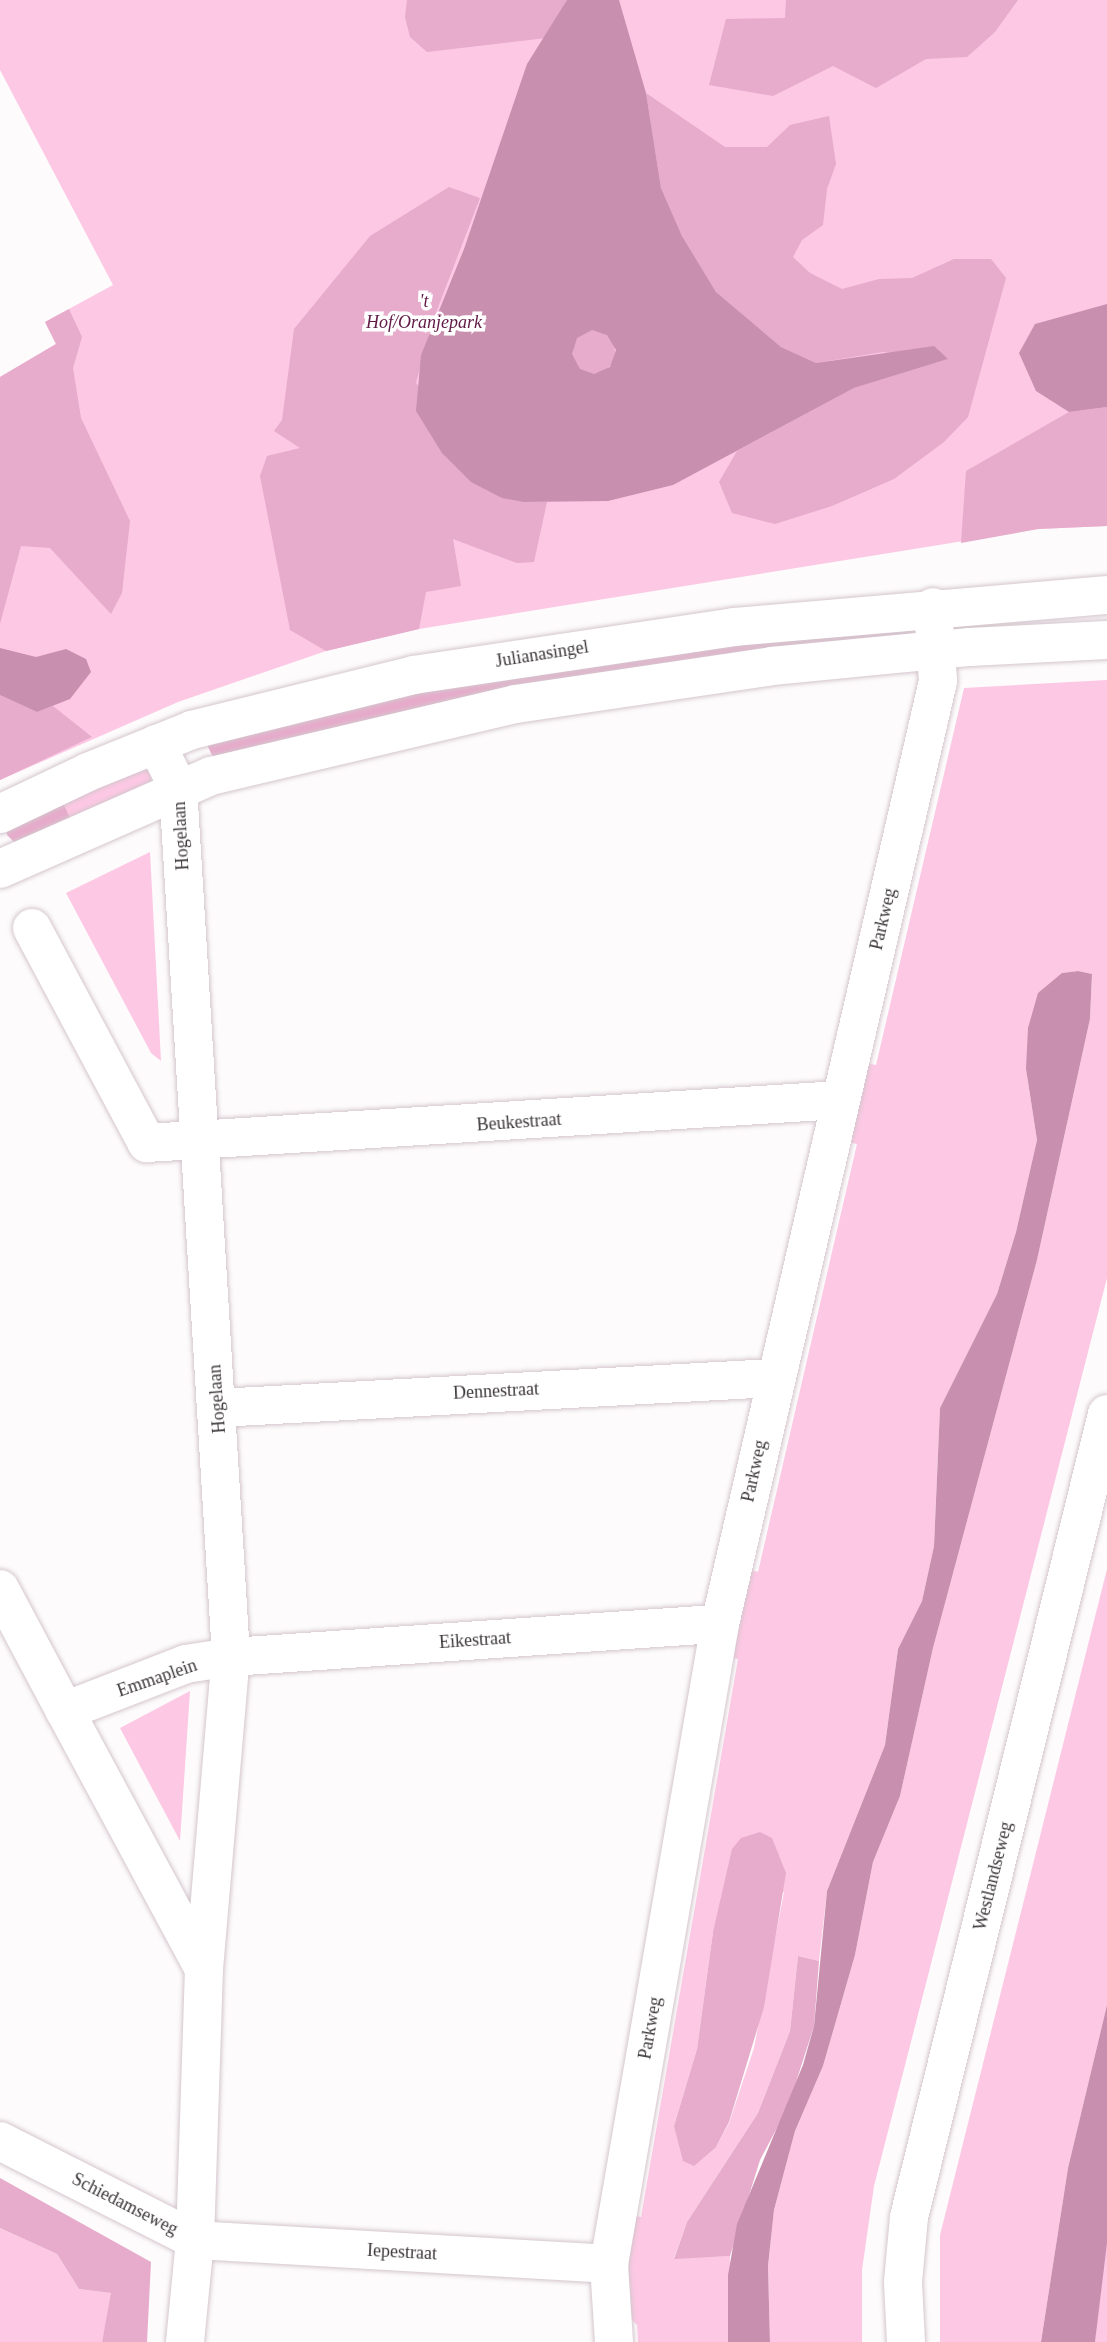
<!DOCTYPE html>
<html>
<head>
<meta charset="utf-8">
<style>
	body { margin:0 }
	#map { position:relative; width:1107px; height:2342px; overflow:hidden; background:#fdfbfc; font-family:"Times New Roman",serif }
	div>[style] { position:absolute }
	.green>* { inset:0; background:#fdc8e4 }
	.forest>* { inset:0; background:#e7abcb }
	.round { border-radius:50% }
	.water>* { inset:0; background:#c98fae }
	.roads { filter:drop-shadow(0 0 2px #d4c6cd) drop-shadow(0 0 2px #d4c6cd) }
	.minor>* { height:38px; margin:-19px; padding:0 19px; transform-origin:19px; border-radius:19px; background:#fff }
	.tertiary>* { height:38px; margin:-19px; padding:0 19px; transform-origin:19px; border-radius:19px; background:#fff }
	.secondary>* { height:38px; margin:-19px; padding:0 19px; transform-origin:19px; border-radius:19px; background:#fff }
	span { translate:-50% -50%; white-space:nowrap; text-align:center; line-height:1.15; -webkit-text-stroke:7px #fff; paint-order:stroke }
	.park-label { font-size:18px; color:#601a46; font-style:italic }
	.street-label { font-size:18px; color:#3c3739 }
</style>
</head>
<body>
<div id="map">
	<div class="green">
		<div style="clip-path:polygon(0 0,1107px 0,1107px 526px,1038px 529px,419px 629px,326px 651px,178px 702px,0 780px,0 377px,56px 344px,45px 322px,113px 285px,0 70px)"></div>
		<div style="clip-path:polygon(evenodd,1107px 680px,1107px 1278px,874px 2186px,862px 2270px,862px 2342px,770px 2342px,768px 2266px,774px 2210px,795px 2131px,823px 2066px,855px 1955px,873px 1862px,900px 1796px,933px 1648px,1037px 1260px,1090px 1019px,1092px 974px,1078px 971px,1062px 973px,1026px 1069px,1037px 1140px,1016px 1232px,997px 1294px,940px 1408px,934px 1546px,922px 1601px,898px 1649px,885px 1745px,827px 1891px,819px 1961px,798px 1956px,790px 2031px,758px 2113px,687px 2222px,674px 2258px,730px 2256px,728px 2342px,638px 2342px,637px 2325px,625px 2313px,630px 2215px,641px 2217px,738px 1659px,727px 1657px,745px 1568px,758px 1572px,857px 1144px,847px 1142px,864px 1063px,876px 1065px,964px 688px,1107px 680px,784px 1892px,754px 2048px,729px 2123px,716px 2147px,674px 2126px,697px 2049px,713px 1932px,784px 1892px)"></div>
		<div style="clip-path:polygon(141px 764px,151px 774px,152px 786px,74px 826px,59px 794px)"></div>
		<div style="clip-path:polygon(150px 852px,161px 1061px,151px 1053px,66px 893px)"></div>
		<div style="clip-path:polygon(1107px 1569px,1107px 2005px,1068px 2168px,1041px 2342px,940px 2342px,940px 2235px)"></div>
		<div style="clip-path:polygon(190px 1691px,180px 1841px,120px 1728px)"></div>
		<div style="clip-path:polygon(0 2228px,57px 2254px,79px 2289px,112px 2293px,102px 2342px,0 2342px)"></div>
		<div style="clip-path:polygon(1107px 2243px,1107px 2342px,1095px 2342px,1103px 2248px)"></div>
	</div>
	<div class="forest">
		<div style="clip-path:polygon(407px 0,567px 0,546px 38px,427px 52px,410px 37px,405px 17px)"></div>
		<div style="clip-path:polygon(786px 0,1018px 0,995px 32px,967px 57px,926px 59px,876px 88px,833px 66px,773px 96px,709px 85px,726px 19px,785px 18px)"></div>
		<div style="clip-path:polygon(646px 93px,725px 147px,767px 147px,790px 125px,829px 116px,836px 164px,827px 189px,823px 225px,802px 240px,793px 257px,810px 273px,842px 289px,879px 279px,912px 278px,954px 259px,991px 259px,1006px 278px,968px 417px,944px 442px,894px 479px,832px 506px,775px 524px,732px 513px,719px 482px,737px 451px,854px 388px,948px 359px,883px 352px,816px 363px,781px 347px,716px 292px,682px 236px,661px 188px)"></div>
		<div style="clip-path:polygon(449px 187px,480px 198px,432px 323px,416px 383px,524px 502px,547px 502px,534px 562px,517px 563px,453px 539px,461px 586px,426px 592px,419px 629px,326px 651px,290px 630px,260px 476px,267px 456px,300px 448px,274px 431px,282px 420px,294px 329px,370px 236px)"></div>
		<div style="clip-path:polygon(69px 309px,82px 337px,73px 368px,81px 418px,130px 521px,122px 593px,111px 614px,50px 548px,21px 546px,0 624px,0 377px,56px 344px,45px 322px)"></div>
		<div class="round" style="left:571px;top:330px;width:44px;height:44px"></div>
		<div style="clip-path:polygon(1107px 407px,1107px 526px,1038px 529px,961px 543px,966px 471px,1069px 412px)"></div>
		<div style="clip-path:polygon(912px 630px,908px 640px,216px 763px,203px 737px,596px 655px)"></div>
		<div style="clip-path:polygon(0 695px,37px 712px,53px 706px,92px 737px,0 780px)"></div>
		<div style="clip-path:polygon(59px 794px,74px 826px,15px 843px,7px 835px,6px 827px)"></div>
		<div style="clip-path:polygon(760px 1832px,772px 1838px,786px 1873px,764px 2007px,729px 2122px,716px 2147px,694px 2166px,683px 2161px,674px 2126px,697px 2049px,713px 1932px,732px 1849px,741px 1838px)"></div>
		<div style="clip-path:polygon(798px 1956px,819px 1961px,814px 2026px,788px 2107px,760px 2160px,730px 2256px,674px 2259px,687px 2222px,758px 2113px,790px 2031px)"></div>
		<div style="clip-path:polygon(0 2178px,151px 2262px,147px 2342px,102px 2342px,111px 2293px,79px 2289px,57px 2254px,0 2228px)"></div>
	</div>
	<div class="water">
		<div style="clip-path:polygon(evenodd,567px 0,619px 0,646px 93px,661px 188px,682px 236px,716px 292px,781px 347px,816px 363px,934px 346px,948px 359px,854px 388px,673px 485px,608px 501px,524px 502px,502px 498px,471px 482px,442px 453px,416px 411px,421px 355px,464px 249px,527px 64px,567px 0,592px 330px,607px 335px,616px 350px,610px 367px,594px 374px,580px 369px,572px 354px,577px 338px,592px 330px)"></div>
		<div style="clip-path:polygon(1107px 304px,1107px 407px,1069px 412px,1036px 391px,1019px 353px,1035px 324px)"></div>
		<div style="clip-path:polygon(0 648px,36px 657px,66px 649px,86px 659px,91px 672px,70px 699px,37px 712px,0 695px)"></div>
		<div style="clip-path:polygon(1078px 971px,1092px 974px,1090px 1019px,1037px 1260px,933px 1648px,900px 1796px,873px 1862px,855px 1955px,823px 2066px,795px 2131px,774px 2210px,768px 2266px,770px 2342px,728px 2342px,728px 2275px,737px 2224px,803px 2065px,814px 2026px,827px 1891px,885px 1745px,898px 1649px,922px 1601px,934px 1546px,940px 1408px,997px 1294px,1016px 1232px,1037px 1140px,1026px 1069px,1028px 1028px,1038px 993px,1062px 973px)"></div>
		<div style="clip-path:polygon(1107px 2005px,1107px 2243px,1095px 2342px,1041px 2342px,1068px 2168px)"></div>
	</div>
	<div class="roads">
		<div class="minor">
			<div style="left:156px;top:744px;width:48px;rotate:62.9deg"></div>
			<div style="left:178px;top:787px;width:872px;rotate:86.51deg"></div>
			<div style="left:231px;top:1657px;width:490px;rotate:-3.9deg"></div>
			<div style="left:32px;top:928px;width:244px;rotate:61.9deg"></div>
			<div style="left:147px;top:1143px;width:694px;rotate:-3.55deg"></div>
			<div style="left:218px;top:1408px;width:557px;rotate:-3.09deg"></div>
			<div style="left:0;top:1589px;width:138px;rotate:62deg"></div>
			<div style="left:0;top:2141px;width:219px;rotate:26.9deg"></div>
			<div style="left:195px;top:2240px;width:415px;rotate:3.3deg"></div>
			<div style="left:185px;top:2342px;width:102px;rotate:-84.4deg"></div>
			<div style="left:195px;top:2240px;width:271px;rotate:-88.1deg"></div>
			<div style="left:204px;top:1969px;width:313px;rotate:-85.1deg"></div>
			<div style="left:231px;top:1657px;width:46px;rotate:171.2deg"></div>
			<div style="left:186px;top:1664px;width:130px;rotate:158.8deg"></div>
			<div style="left:65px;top:1711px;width:293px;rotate:61.7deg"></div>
			<div style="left:614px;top:2342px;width:78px;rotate:-93.7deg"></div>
			<div style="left:609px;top:2264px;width:650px;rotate:-80.16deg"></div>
			<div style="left:720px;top:1624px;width:968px;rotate:-76.98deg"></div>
			<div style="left:938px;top:681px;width:74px;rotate:-93.9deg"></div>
		</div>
		<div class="tertiary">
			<div style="left:0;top:814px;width:98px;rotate:-25.5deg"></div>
			<div style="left:88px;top:772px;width:112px;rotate:-22deg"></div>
			<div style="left:192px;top:730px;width:229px;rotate:-13.9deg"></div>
			<div style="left:414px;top:675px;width:324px;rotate:-8.5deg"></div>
			<div style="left:734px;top:627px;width:374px;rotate:-4.9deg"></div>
			<div style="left:0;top:869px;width:231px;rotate:-23.8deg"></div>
			<div style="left:211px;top:776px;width:313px;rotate:-13.3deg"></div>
			<div style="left:516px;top:704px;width:259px;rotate:-8.4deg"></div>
			<div style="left:772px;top:666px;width:199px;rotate:-5.5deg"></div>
			<div style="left:970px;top:647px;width:137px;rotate:-2.9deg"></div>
		</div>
		<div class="secondary">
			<div style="left:906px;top:2342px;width:60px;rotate:-92.9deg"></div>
			<div style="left:903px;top:2282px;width:65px;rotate:-84.7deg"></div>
			<div style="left:909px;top:2217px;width:827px;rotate:-76.15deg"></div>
		</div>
	</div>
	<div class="park-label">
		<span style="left:424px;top:312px">'t<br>Hof/Oranjepark</span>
	</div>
	<div class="street-label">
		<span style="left:542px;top:654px;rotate:-9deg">Julianasingel</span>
		<span style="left:181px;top:836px;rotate:-93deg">Hogelaan</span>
		<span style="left:883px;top:919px;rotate:-77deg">Parkweg</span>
		<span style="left:519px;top:1122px;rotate:-4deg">Beukestraat</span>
		<span style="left:496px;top:1391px;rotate:-3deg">Dennestraat</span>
		<span style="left:217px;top:1399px;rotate:-94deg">Hogelaan</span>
		<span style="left:754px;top:1471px;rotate:-78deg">Parkweg</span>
		<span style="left:475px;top:1640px;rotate:-4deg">Eikestraat</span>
		<span style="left:157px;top:1678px;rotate:-19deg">Emmaplein</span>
		<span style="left:993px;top:1876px;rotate:-76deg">Westlandseweg</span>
		<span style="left:650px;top:2028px;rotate:-80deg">Parkweg</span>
		<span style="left:125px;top:2204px;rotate:27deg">Schiedamseweg</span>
		<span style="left:402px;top:2252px;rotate:3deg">Iepestraat</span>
	</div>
</div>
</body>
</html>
